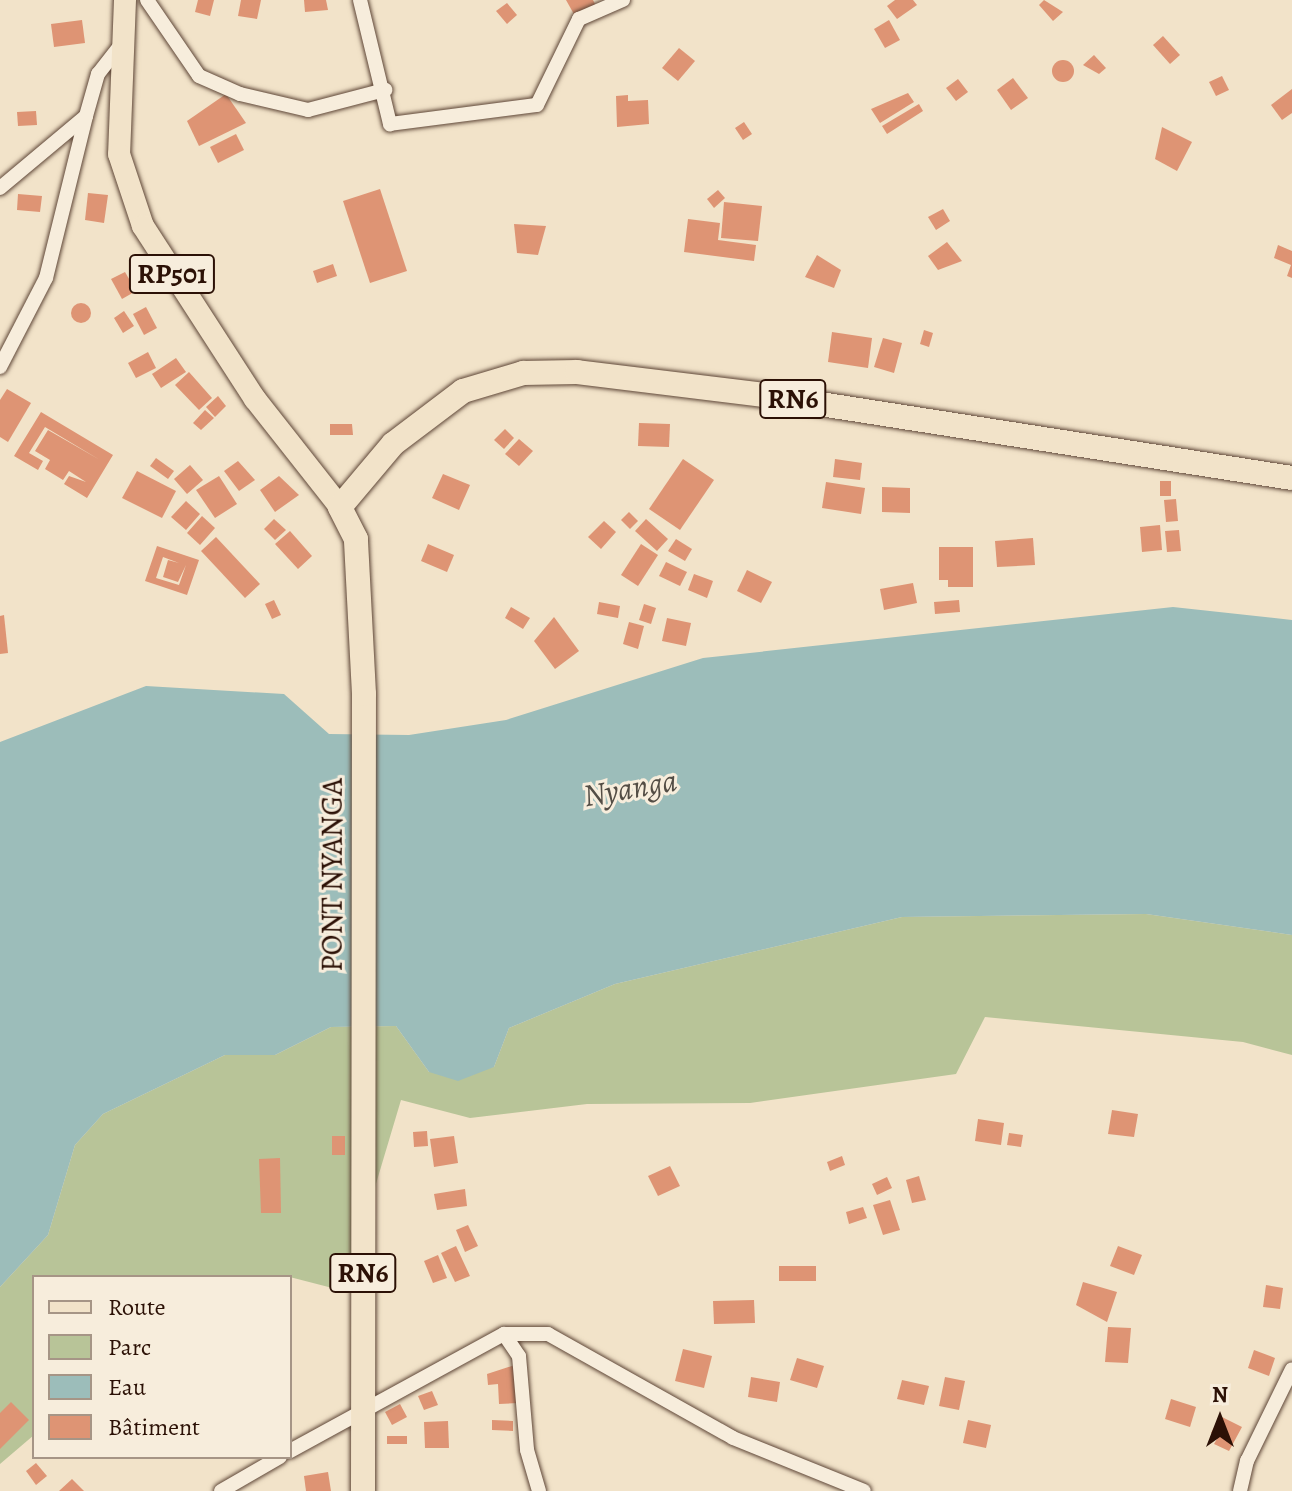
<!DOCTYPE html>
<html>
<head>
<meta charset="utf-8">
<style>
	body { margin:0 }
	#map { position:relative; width:1292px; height:1491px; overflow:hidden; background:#f2e3c9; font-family:Alegreya,serif }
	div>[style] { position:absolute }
	.green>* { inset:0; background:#b8c498 }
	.water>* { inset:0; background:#9cbdba }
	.building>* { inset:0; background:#de9474 }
	.round { border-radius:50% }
	.roads { filter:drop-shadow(0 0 2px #5e4637) drop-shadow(0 0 2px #5e4637) }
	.minor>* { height:14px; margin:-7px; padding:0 7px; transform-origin:7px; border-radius:7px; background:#f7eddc }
	.primary>* { height:22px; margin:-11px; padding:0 11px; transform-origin:11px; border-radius:11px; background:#f2e3c9 }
	.trunk>* { height:24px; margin:-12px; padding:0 12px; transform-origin:12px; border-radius:12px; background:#f2e3c9 }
	span { translate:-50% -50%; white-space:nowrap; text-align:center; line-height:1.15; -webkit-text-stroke:6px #f7eddc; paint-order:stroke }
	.shield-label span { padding:2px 6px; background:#f7eddc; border:2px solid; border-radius:6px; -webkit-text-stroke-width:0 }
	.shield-label { font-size:28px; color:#2c1106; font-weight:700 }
	.street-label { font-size:30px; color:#2c1106 }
	.water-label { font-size:32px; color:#534d45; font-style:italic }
	.legend { position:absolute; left:32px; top:1275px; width:260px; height:184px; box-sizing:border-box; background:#f7eddc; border:2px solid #a69586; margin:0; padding:10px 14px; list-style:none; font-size:24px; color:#2c1106 }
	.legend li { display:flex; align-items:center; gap:16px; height:40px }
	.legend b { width:40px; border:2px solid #a69586 }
	.north { position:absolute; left:1180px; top:1379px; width:80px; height:80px; -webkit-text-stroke:6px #f7eddc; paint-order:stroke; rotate:0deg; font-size:22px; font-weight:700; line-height:32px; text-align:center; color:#2c1106 }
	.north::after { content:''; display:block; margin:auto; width:28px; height:36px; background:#2c1106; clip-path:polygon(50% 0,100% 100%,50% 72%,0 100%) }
</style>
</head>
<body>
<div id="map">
	<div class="green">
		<div style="clip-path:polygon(1146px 914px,1292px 935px,1292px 1055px,1243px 1042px,985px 1017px,956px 1074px,750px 1103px,587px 1104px,470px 1118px,401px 1100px,344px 1291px,282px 1275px,34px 1277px,34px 1435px,0 1464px,0 1287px,48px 1235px,75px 1145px,103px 1114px,225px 1055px,275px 1055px,331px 1027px,396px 1026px,429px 1072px,494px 1067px,509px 1028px,615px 984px,902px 917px)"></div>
	</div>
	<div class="water">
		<div style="clip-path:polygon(1173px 607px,1292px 620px,1292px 935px,1146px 914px,902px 917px,615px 984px,509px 1028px,494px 1067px,458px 1081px,429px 1072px,396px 1026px,331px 1027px,275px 1055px,225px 1055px,103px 1114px,75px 1145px,48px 1235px,0 1287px,0 742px,146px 686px,284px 694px,329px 734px,409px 735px,506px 720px,703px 658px)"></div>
	</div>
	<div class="building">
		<div style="clip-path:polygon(198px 0,214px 0,210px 16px,195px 12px)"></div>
		<div style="clip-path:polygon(241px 0,261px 0,257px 19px,238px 16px)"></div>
		<div style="clip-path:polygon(304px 0,326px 0,328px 10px,305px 12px)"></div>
		<div style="clip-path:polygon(566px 0,593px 0,596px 6px,575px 16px)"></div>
		<div style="clip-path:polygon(895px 0,913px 0,917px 5px,897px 19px,887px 6px)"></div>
		<div style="clip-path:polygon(1044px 0,1063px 12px,1053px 21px,1039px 5px)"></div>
		<div style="clip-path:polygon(507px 3px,517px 15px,507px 24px,496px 11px)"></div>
		<div style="clip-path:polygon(82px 20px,85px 43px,54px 47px,51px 24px)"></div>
		<div style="clip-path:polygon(889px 20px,900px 40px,885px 48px,874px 29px)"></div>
		<div style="clip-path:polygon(1163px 36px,1180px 55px,1170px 64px,1153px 45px)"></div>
		<div style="clip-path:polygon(679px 48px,695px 61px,678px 81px,662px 68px)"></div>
		<div style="clip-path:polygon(1094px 55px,1106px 68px,1099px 74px,1083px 65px)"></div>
		<div class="round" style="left:1052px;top:60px;width:22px;height:22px"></div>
		<div style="clip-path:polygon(1222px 76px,1229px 90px,1216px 96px,1209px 82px)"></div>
		<div style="clip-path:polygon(1013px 78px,1028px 98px,1011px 110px,997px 90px)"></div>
		<div style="clip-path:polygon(958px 79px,968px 92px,956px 101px,946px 88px)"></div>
		<div style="clip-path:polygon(1292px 89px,1292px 113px,1282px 120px,1271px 105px)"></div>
		<div style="clip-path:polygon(908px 93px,914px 102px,880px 123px,871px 109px)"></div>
		<div style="clip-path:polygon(226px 94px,246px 123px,199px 146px,187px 121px)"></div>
		<div style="clip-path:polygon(628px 95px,628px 101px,648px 100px,649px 124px,617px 127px,616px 96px)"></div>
		<div style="clip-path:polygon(919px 104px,923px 111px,887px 134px,882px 126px)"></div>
		<div style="clip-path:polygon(36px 111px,37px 125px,18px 126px,17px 112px)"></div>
		<div style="clip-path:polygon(744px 122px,752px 134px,743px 140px,735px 128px)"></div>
		<div style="clip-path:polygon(1162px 127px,1192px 142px,1177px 171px,1155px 159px)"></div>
		<div style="clip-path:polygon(236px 134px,244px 150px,218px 163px,210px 147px)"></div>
		<div style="clip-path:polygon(380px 189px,407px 271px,370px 283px,343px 201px)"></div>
		<div style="clip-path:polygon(718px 190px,725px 198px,714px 208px,707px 199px)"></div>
		<div style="clip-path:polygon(88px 193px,108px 195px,104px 223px,85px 220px)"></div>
		<div style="clip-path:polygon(18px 194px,42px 196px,40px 212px,17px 210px)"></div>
		<div style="clip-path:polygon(724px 202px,762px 206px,758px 241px,721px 238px)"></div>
		<div style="clip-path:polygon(943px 209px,950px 221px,936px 230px,928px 217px)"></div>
		<div style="clip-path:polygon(688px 219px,720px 223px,718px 240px,756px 245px,754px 261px,684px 252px)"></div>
		<div style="clip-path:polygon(514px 224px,546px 226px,538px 255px,517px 253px)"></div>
		<div style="clip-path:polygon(947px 242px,962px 261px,938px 270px,928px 256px)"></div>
		<div style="clip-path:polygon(1278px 245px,1292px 251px,1292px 278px,1287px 276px,1291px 265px,1274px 258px)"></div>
		<div style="clip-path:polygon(817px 255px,841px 270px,834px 288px,805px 277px)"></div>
		<div style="clip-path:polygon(333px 264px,337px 276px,317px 283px,313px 271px)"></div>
		<div style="clip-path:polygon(125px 272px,136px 291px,122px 299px,111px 279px)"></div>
		<div class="round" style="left:71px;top:303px;width:20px;height:20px"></div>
		<div style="clip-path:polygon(146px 307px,157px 328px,144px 335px,133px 314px)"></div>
		<div style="clip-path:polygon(124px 311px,134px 326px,123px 333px,114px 318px)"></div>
		<div style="clip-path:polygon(924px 330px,933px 333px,929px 347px,920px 344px)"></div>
		<div style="clip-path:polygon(832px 332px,872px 338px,868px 368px,828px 362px)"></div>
		<div style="clip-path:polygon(883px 338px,902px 343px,894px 373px,874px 367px)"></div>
		<div style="clip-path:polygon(148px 352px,156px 368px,136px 378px,128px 363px)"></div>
		<div style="clip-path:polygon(176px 358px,186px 372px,161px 388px,152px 374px)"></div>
		<div style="clip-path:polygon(189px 372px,212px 398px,199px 410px,175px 385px)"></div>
		<div style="clip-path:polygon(7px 389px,31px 403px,8px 442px,0 437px,0 400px)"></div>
		<div style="clip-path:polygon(218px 396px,226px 406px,215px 417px,206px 407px)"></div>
		<div style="clip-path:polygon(205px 410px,214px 418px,201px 430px,193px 423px)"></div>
		<div style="clip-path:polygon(41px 412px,113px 455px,87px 498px,64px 484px,69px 476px,86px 482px,69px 471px,63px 480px,45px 469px,50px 460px,35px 451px,48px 430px,100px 460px,45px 427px,29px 453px,43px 461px,38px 470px,14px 456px)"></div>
		<div style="clip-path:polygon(639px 423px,670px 424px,669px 447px,638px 446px)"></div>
		<div style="clip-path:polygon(330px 424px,352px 424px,353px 435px,330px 435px)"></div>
		<div style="clip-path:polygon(505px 429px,514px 438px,504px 449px,494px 440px)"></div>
		<div style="clip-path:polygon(519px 439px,533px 451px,519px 466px,505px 454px)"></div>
		<div style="clip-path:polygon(156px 458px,174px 471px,168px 479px,150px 466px)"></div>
		<div style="clip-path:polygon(683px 459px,714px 480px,680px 530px,649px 509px)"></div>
		<div style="clip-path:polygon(835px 459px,862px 463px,860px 480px,833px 477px)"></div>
		<div style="clip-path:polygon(238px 461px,255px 480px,239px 491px,224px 471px)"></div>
		<div style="clip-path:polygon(190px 465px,203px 480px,187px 494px,174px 479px)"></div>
		<div style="clip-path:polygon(137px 471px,176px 491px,162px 518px,122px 498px)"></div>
		<div style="clip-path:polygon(443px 474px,470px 485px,459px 510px,432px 498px)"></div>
		<div style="clip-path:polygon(219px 476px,237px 504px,215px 518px,196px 490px)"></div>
		<div style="clip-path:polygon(279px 476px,299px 495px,275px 512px,260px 490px)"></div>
		<div style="clip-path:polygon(1160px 481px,1171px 481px,1171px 496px,1160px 496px)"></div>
		<div style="clip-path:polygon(826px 482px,865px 488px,861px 514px,822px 508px)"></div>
		<div style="clip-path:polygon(882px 487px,910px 488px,910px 513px,882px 512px)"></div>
		<div style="clip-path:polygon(1176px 499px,1178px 521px,1166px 522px,1164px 500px)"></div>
		<div style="clip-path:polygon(186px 501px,200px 514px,186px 530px,171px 517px)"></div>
		<div style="clip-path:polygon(629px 512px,638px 521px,630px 529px,621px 520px)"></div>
		<div style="clip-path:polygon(202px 516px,215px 528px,200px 545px,187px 533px)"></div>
		<div style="clip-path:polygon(274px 519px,286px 530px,275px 540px,264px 529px)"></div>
		<div style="clip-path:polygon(646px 519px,668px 539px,657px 551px,635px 531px)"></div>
		<div style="clip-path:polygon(604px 521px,616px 532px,601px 549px,588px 537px)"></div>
		<div style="clip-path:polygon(1160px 525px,1162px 550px,1142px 552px,1140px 527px)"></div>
		<div style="clip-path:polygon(1179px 530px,1181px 551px,1167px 552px,1165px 531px)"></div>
		<div style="clip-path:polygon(290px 531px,312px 556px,298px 569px,275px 544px)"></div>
		<div style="clip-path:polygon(216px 537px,260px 584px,245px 598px,201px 551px)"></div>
		<div style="clip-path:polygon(1033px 538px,1035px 565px,997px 567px,995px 541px)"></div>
		<div style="clip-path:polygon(676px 539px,692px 549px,685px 561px,668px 551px)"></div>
		<div style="clip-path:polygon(428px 544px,454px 555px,447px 572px,421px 561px)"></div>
		<div style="clip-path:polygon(641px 544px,658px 555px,638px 586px,621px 575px)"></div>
		<div style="clip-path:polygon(evenodd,157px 546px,199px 560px,187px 595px,145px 581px,157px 546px,163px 557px,179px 563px,168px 560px,163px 577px,178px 582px,186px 565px,179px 585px,156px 578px,163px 557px)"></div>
		<div style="clip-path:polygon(939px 547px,973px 547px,973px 587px,948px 587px,948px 580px,939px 580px)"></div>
		<div style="clip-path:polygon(666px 562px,687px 572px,680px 586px,659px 576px)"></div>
		<div style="clip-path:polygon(747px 570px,772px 582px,761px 603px,737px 591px)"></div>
		<div style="clip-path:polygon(694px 574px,713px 581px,707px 598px,688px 590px)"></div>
		<div style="clip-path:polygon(913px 583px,917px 603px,884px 610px,880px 589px)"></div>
		<div style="clip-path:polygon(274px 600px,281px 615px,272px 619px,265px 604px)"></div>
		<div style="clip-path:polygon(959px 600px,960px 612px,935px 614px,934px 602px)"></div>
		<div style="clip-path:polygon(599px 602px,620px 606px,618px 618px,597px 614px)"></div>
		<div style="clip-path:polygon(644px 604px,656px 608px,651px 624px,639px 620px)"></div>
		<div style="clip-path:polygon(511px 607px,530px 618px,523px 629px,505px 618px)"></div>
		<div style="clip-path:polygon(4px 615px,8px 653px,0 654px,0 616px)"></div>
		<div style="clip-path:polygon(554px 617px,579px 651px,555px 669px,534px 641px)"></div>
		<div style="clip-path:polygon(667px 618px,691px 623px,686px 646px,662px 641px)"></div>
		<div style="clip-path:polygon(629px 622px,644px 626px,638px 649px,623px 644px)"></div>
		<div style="clip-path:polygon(1112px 1110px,1138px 1114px,1134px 1137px,1108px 1134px)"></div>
		<div style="clip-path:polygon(978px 1119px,1004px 1123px,1001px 1145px,975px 1141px)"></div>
		<div style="clip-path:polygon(427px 1131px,428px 1146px,414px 1147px,413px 1132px)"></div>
		<div style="clip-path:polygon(1009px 1133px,1023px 1135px,1021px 1147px,1007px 1145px)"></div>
		<div style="clip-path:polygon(332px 1136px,345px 1136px,345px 1155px,332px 1155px)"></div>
		<div style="clip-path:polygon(454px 1136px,458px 1163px,434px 1167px,430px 1139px)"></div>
		<div style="clip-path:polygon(842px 1156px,845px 1165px,830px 1171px,827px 1162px)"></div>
		<div style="clip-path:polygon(280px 1158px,281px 1213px,261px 1213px,259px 1159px)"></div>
		<div style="clip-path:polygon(670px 1166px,680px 1186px,658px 1196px,648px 1176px)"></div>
		<div style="clip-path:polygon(919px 1176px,926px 1200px,912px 1203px,906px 1180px)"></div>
		<div style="clip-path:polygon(887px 1177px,892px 1188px,877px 1195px,872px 1184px)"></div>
		<div style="clip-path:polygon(465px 1189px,467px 1206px,437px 1210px,434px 1194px)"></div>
		<div style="clip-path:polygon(890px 1200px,900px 1230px,883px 1235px,873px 1205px)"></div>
		<div style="clip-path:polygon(863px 1207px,867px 1218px,849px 1224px,846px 1212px)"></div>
		<div style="clip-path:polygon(468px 1225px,478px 1246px,465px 1252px,456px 1230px)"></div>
		<div style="clip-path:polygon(456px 1246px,470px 1276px,455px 1282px,441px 1253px)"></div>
		<div style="clip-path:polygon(1118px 1246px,1142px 1255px,1134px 1275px,1110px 1266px)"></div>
		<div style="clip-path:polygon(438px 1255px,447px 1278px,433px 1283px,424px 1261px)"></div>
		<div style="clip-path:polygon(779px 1266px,816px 1266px,816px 1281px,779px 1281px)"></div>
		<div style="clip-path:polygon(1083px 1282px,1117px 1292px,1107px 1322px,1076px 1305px)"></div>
		<div style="clip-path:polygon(1266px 1285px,1283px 1288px,1280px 1309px,1263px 1307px)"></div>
		<div style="clip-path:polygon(754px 1300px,755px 1323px,714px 1324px,713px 1301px)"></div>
		<div style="clip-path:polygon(1108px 1327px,1131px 1328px,1128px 1363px,1105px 1362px)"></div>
		<div style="clip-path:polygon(683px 1349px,712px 1356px,704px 1388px,675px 1381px)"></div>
		<div style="clip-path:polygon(1254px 1350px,1275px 1358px,1269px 1376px,1248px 1368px)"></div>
		<div style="clip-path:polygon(797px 1358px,824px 1366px,817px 1388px,790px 1380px)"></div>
		<div style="clip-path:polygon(515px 1365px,518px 1403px,499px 1404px,498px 1384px,488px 1385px,487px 1374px)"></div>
		<div style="clip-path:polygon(751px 1377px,780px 1382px,777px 1402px,748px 1397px)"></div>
		<div style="clip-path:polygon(945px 1377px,965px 1381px,959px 1410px,939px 1406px)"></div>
		<div style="clip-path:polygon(902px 1380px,929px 1386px,924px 1405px,897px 1399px)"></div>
		<div style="clip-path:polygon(432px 1391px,438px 1405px,424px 1410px,418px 1396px)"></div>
		<div style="clip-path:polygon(1171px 1399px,1196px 1407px,1190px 1427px,1165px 1419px)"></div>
		<div style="clip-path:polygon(11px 1402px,29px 1420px,0 1449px,0 1413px)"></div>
		<div style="clip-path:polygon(400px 1404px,407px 1417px,392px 1425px,385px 1412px)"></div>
		<div style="clip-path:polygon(1220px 1416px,1242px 1427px,1229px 1451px,1214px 1444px,1218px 1437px,1211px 1433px)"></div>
		<div style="clip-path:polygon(492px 1420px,513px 1421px,513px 1431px,492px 1430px)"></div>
		<div style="clip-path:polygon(968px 1420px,991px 1425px,986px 1448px,963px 1443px)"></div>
		<div style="clip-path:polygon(448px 1421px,449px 1448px,425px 1448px,424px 1422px)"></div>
		<div style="clip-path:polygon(387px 1436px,407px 1436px,407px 1444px,387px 1444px)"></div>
		<div style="clip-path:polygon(36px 1463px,47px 1476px,36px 1485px,26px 1471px)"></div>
		<div style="clip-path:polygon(328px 1472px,331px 1491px,306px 1491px,304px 1476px)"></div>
		<div style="clip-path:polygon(72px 1479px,84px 1491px,59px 1491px)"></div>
	</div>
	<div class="roads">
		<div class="minor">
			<div style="left:147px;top:0;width:92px;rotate:55.6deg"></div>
			<div style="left:199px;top:76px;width:45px;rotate:23.7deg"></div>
			<div style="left:240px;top:94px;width:70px;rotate:13.2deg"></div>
			<div style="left:308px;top:110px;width:80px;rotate:-14.6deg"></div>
			<div style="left:360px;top:0;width:128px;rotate:76.4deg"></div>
			<div style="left:390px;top:124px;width:148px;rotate:-7.4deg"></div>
			<div style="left:537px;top:105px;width:96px;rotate:-64deg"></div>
			<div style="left:579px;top:19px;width:48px;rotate:-23.4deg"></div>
			<div style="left:0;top:188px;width:112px;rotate:-39.9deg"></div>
			<div style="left:86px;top:116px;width:44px;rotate:-74.1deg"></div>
			<div style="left:98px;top:74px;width:34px;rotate:-52deg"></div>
			<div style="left:0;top:367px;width:100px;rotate:-62.7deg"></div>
			<div style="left:46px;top:278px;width:167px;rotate:-76.1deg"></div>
			<div style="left:504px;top:1334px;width:27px;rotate:56deg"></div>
			<div style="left:519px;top:1356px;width:94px;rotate:85.1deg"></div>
			<div style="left:527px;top:1450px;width:43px;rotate:73.7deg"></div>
			<div style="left:290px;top:1451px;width:244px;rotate:-28.7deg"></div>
			<div style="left:504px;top:1334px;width:44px"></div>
			<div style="left:548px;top:1334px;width:212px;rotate:29.3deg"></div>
			<div style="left:733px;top:1438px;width:141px;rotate:22deg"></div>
			<div style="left:221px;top:1491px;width:68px;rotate:-30deg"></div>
			<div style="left:1240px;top:1491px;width:31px;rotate:-77deg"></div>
			<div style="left:1247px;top:1461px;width:102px;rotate:-63.9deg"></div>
		</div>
		<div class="primary">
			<div style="left:125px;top:0;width:154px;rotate:92.2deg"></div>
			<div style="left:119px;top:154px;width:76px;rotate:71.6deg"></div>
			<div style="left:143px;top:226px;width:206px;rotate:57.1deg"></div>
			<div style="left:255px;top:399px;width:137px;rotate:51.8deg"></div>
		</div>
		<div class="trunk">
			<div style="left:363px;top:1491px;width:797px;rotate:-89.93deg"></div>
			<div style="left:364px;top:694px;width:155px;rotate:-93deg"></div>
			<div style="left:356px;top:539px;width:36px;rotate:-117deg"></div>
			<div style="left:340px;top:507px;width:82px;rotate:-49.9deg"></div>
			<div style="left:393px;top:444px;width:88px;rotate:-37.1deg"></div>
			<div style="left:463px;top:391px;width:63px;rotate:-16.7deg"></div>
			<div style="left:523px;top:373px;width:54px;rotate:-1.1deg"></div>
			<div style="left:577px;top:372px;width:187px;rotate:7deg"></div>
			<div style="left:763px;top:395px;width:535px;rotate:8.92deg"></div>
		</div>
	</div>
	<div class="shield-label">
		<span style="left:172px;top:274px">RP501</span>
		<span style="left:793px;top:399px">RN6</span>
		<span style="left:363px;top:1273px">RN6</span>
	</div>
	<div class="street-label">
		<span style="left:332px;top:875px;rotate:-90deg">PONT NYANGA</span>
	</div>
	<div class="water-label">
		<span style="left:630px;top:788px;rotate:-10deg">Nyanga</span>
	</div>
	<ul class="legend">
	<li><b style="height:10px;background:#f2e3c9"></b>Route</li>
	<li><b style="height:22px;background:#b8c498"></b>Parc</li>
	<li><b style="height:22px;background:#9cbdba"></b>Eau</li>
	<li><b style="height:22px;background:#de9474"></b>Bâtiment</li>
	</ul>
	<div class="north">N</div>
</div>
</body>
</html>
